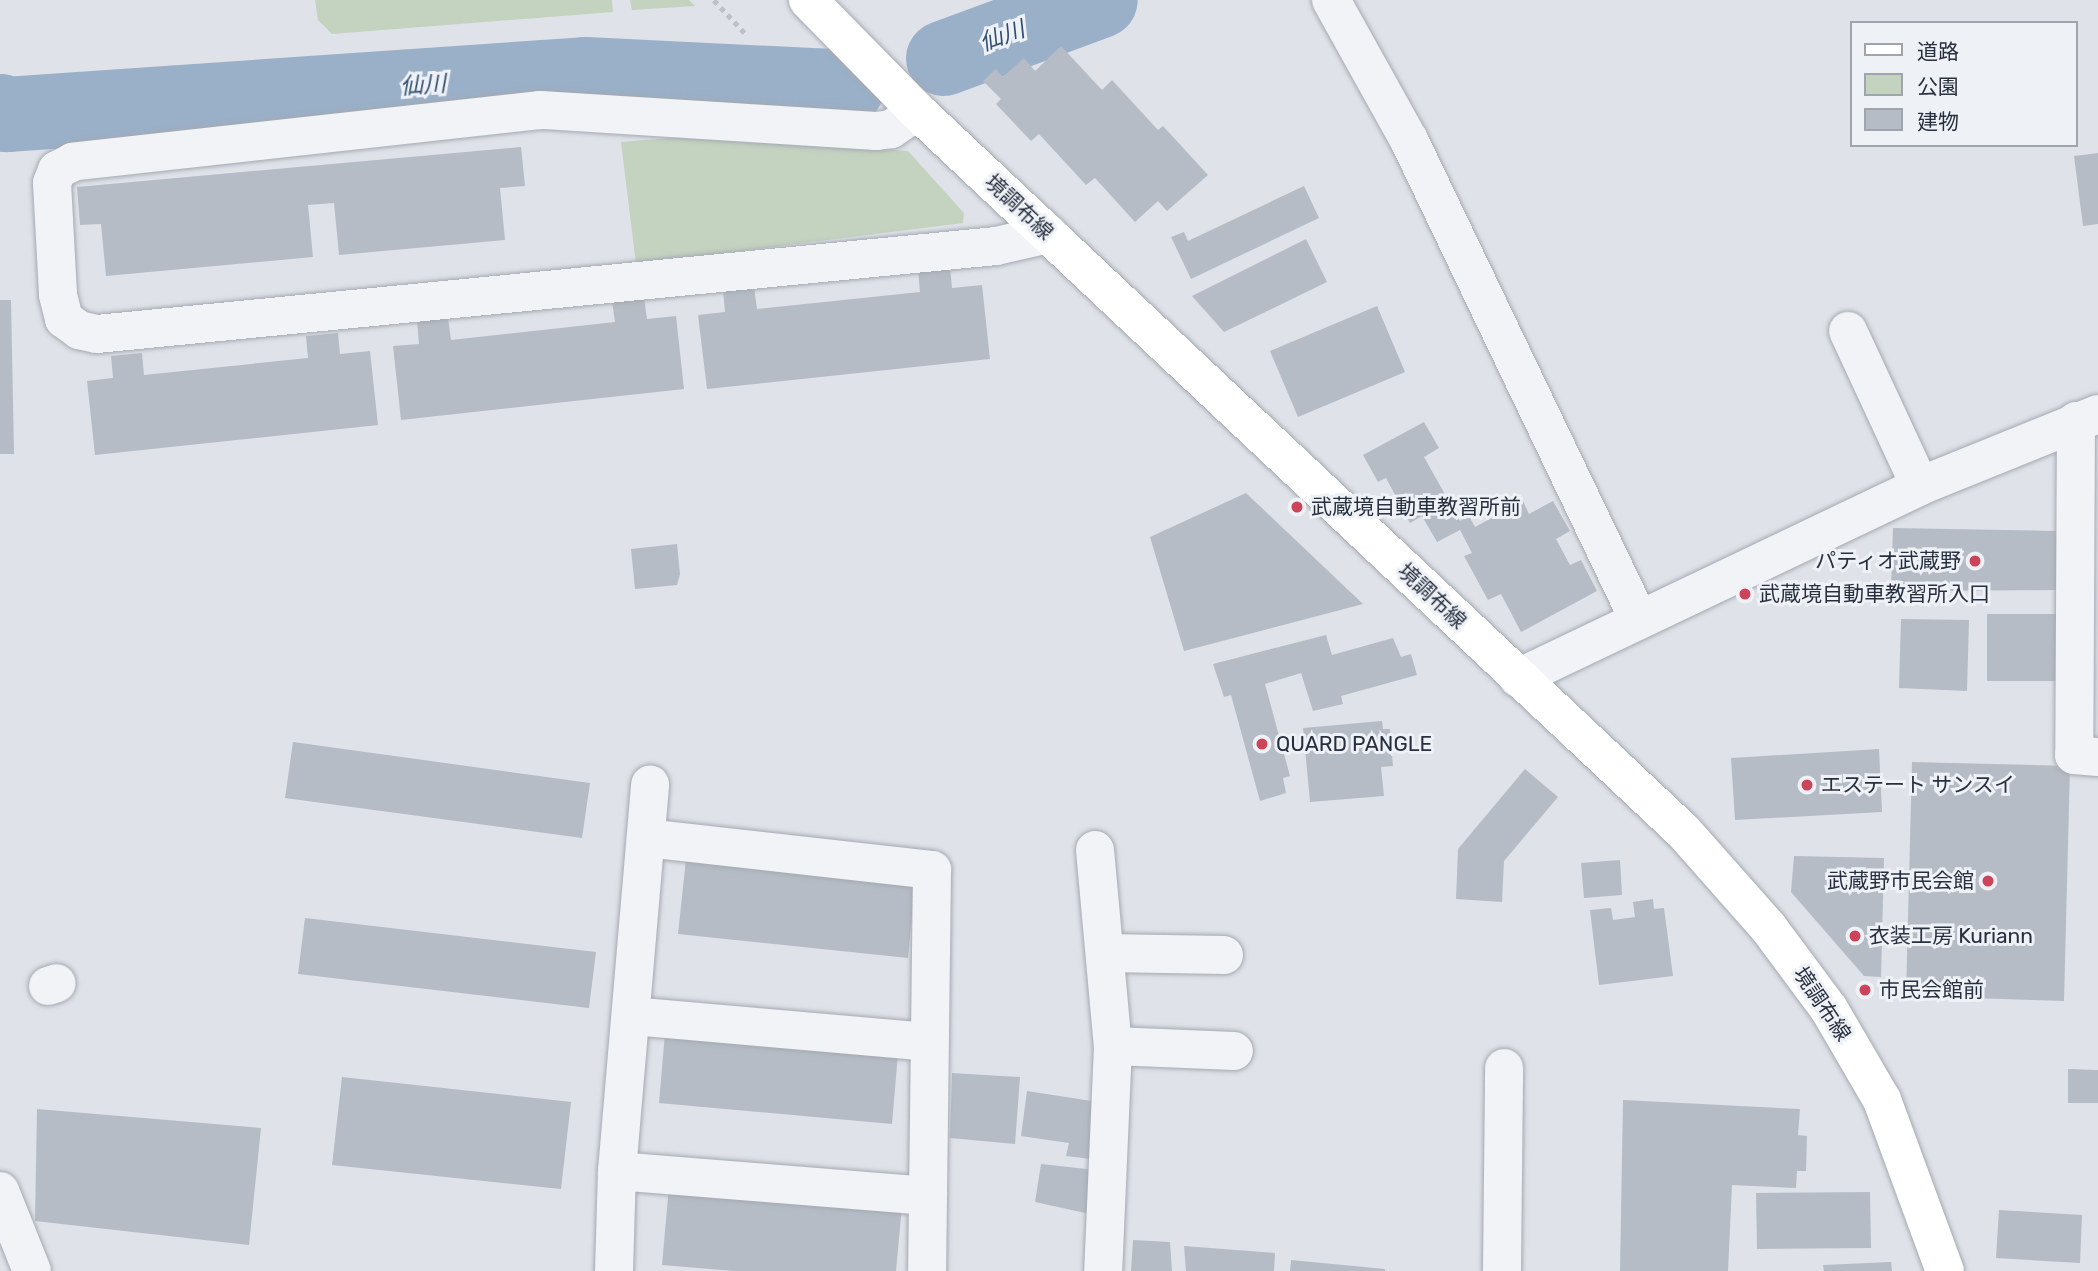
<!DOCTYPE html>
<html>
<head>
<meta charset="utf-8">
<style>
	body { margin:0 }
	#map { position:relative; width:2098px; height:1271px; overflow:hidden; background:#dfe2e8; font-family:Rubik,"Noto Sans JP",sans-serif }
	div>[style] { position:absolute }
	.green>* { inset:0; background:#c4d2c0 }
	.river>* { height:75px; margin:-37.5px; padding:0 37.5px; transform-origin:37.5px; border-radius:37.5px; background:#9ab0c8 }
	.building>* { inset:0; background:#b6bcc5 }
	.path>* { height:4.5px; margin-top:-2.25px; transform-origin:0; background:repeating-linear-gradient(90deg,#bdc0c6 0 5px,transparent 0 10px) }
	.roads { filter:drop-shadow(0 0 2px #a4a9b2) drop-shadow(0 0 2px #a4a9b2) }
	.minor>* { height:38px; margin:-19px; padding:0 19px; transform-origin:19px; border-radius:19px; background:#f1f3f6 }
	.major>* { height:38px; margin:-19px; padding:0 19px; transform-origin:19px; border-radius:19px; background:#fff }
	.dots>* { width:19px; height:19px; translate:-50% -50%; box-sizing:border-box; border:4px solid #eef1f6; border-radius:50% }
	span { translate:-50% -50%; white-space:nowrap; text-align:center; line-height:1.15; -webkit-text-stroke:6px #eef1f6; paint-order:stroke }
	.street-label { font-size:21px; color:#28303f }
	.poi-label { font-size:21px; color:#28303f }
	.left { translate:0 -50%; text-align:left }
	.right { translate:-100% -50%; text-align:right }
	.water-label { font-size:23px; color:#324f72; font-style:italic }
	.legend { position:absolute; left:1850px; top:21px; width:228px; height:126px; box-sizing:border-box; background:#eef1f6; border:2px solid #9fa4ad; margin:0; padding:9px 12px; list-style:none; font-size:21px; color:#28303f }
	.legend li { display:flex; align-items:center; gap:14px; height:35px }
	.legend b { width:35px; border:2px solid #9fa4ad }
</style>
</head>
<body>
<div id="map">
	<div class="green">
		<div style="clip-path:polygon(315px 0,612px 0,613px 12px,332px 34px,318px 20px)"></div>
		<div style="clip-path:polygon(630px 0,689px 0,695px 6px,632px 10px)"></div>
		<div style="clip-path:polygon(694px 136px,908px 151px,964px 213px,963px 223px,636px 264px,621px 142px)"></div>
	</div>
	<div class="river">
		<div style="left:943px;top:58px;width:167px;rotate:-20.3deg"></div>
		<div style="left:0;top:111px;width:7px;rotate:27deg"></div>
		<div style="left:6px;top:114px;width:580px;rotate:-3.95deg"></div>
		<div style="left:585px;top:74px;width:262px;rotate:2.8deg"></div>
	</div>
	<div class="building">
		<div style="clip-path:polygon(1061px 46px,1102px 90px,1112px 80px,1158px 130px,1163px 126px,1208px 175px,1167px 211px,1158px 201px,1135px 222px,1095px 178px,1086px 185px,1039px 134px,1031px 141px,996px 104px,1001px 99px,983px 81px,996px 69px,1003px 77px,1024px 58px,1035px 71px)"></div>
		<div style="clip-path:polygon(521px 147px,525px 186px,500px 188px,505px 240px,339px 255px,334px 203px,308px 205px,313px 257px,106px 276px,101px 224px,80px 225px,77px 187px)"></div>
		<div style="clip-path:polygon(2098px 153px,2098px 224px,2083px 226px,2074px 156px)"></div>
		<div style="clip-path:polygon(1304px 186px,1319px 218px,1191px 279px,1171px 237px,1184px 232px,1188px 241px)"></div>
		<div style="clip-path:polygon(1306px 239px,1327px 282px,1224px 332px,1192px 296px)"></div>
		<div style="clip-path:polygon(950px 267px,952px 288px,982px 285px,990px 359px,707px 389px,698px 315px,725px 312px,723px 290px,754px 287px,757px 309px,920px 292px,918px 270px)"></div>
		<div style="clip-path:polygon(644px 298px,647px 319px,676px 316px,684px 389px,401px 420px,393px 346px,419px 344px,417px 321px,448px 318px,451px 340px,615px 322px,612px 301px)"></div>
		<div style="clip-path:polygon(0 300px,11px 300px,14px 454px,0 454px)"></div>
		<div style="clip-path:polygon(1377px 306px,1405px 372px,1298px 417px,1270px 351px)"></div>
		<div style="clip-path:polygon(338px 333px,340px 354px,370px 351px,378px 425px,95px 455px,87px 381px,113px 378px,111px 356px,142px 353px,144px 375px,308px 358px,306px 336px)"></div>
		<div style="clip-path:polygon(1424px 422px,1439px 448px,1424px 457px,1460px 521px,1469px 516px,1475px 527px,1523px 501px,1529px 514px,1553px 501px,1570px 531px,1556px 539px,1570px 565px,1581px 560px,1597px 591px,1521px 632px,1501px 594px,1488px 600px,1464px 556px,1472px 553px,1460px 530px,1437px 542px,1422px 516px,1410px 523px,1386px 478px,1378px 482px,1363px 455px)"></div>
		<div style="clip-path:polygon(1246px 493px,1363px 604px,1184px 651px,1150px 537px)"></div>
		<div style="clip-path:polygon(1893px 528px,2058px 531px,2058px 590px,1891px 591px)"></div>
		<div style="clip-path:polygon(677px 544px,680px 574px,677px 585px,635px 589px,631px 549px)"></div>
		<div style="clip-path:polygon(1987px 614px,2060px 614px,2060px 681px,1987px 681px)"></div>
		<div style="clip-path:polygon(1901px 619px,1969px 620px,1967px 691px,1899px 688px)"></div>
		<div style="clip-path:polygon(1326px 635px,1332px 655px,1393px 638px,1401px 657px,1411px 654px,1417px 675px,1341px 696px,1343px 704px,1313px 711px,1301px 673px,1265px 684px,1290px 776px,1283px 778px,1286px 793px,1260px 801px,1231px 695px,1224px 697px,1213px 664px)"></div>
		<div style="clip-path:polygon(1382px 721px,1383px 729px,1390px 729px,1393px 766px,1381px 767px,1384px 796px,1310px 802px,1303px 728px)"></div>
		<div style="clip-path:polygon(293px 742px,590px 783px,582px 838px,285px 798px)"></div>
		<div style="clip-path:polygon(1879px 749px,1882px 812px,1735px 820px,1731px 758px)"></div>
		<div style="clip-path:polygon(1912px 762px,2070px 766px,2064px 1001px,1906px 996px)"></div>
		<div style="clip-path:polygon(1525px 769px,1558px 797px,1504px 861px,1502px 902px,1456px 899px,1458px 849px)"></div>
		<div style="clip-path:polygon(1794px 856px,1884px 858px,1881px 977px,1864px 976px,1791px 892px)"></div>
		<div style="clip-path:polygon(686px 859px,915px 882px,908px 958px,678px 934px)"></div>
		<div style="clip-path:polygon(1620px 860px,1622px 895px,1584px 898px,1581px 863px)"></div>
		<div style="clip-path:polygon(1653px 899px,1654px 909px,1664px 908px,1673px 976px,1599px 985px,1590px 910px,1611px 908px,1613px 920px,1635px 917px,1633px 902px)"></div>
		<div style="clip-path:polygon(305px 918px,596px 952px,589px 1008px,298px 974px)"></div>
		<div style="clip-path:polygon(665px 1033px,898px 1054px,892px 1124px,659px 1103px)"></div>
		<div style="clip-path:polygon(2068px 1069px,2098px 1070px,2098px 1103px,2068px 1103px)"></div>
		<div style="clip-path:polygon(952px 1073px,1020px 1077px,1015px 1144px,950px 1138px)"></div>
		<div style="clip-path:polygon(342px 1077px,571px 1102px,561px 1189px,332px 1165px)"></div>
		<div style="clip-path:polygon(1027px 1091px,1098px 1102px,1091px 1159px,1066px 1156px,1069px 1143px,1021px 1136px)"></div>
		<div style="clip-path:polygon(1623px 1100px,1800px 1109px,1798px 1135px,1807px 1136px,1806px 1171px,1797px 1171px,1796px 1188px,1732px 1185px,1728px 1271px,1620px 1271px)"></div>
		<div style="clip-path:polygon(37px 1109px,261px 1128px,249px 1245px,35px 1221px)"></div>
		<div style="clip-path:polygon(1041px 1164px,1096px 1170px,1090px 1214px,1035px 1202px)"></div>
		<div style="clip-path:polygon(669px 1186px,902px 1206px,896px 1271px,734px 1271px,662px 1265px)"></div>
		<div style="clip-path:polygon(1870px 1192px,1871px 1248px,1757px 1249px,1756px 1193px)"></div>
		<div style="clip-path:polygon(1999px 1210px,2082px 1215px,2080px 1263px,1996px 1258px)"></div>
		<div style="clip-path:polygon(1133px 1240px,1170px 1242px,1172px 1271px,1131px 1271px)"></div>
		<div style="clip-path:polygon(1184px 1246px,1275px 1253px,1274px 1271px,1186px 1271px)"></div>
		<div style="clip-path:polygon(1291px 1260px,1385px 1269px,1385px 1271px,1290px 1271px)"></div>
		<div style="clip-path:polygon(1891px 1262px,1892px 1271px,1824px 1271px,1823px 1265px)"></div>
	</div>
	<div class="path">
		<div style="left:714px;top:0;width:45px;rotate:46.8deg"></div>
	</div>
	<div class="roads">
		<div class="minor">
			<div style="left:1331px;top:0;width:160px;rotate:60.9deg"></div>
			<div style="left:1409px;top:140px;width:532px;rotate:64.4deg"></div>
			<div style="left:917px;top:111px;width:32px;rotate:145deg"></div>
			<div style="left:891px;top:129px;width:15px;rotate:172deg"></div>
			<div style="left:876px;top:131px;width:336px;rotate:-176.4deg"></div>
			<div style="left:541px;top:110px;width:471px;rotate:173.7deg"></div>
			<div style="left:73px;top:162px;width:18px;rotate:153deg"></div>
			<div style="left:57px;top:170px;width:14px;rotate:111deg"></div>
			<div style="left:52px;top:183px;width:112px;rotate:86.9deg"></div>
			<div style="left:58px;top:295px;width:25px;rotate:76deg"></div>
			<div style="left:64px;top:319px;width:19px;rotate:36deg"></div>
			<div style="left:79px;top:330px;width:18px;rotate:13deg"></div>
			<div style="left:97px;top:334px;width:903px;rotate:-5.59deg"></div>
			<div style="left:996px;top:246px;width:54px;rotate:-12.8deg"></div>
			<div style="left:1848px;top:331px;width:171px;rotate:65.1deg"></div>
			<div style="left:2076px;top:421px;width:334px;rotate:90.3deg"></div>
			<div style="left:2074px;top:755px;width:24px;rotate:5deg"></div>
			<div style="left:1518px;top:678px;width:445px;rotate:-25.5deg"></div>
			<div style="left:1920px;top:486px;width:192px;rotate:-22deg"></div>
			<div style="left:646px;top:838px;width:288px;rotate:6.4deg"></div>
			<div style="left:932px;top:870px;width:401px;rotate:90.7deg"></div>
			<div style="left:1095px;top:850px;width:197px;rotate:84.8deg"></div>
			<div style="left:1113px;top:1046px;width:225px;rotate:92.5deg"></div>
			<div style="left:1105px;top:953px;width:119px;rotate:1deg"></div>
			<div style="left:48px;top:986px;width:9px;rotate:-18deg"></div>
			<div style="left:632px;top:1016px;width:298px;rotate:5deg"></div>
			<div style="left:1113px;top:1046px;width:121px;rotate:2.4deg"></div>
			<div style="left:617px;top:1171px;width:312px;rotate:4.6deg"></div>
			<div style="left:0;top:1191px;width:86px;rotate:68.2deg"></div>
			<div style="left:614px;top:1271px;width:100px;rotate:-88.3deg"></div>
			<div style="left:617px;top:1171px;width:388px;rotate:-85.1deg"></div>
			<div style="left:1502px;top:1271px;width:203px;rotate:-89.4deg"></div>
		</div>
		<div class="major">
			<div style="left:808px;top:0;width:156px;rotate:45.5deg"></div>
			<div style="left:917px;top:111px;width:1051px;rotate:43.23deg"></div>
			<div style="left:1683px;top:831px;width:128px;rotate:48.5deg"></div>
			<div style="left:1768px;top:927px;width:102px;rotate:53.4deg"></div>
			<div style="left:1829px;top:1009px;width:105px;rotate:59.8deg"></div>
			<div style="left:1882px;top:1100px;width:182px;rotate:69.8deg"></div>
		</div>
	</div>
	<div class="dots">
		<div style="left:1297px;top:507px;background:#cc4459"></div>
		<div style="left:1975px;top:561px;background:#cc4459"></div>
		<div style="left:1745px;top:594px;background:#cc4459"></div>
		<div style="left:1262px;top:744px;background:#cc4459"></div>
		<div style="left:1807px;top:785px;background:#cc4459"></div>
		<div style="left:1988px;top:881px;background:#cc4459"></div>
		<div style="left:1855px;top:936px;background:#cc4459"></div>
		<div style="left:1865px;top:990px;background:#cc4459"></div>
	</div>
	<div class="street-label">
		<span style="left:1019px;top:207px;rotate:43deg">境調布線</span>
		<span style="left:1432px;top:596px;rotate:43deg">境調布線</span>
		<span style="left:1822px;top:1004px;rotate:56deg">境調布線</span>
	</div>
	<div class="poi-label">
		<span class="left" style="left:1311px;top:507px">武蔵境自動車教習所前</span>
		<span class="right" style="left:1961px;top:561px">パティオ武蔵野</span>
		<span class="left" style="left:1759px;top:594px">武蔵境自動車教習所入口</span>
		<span class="left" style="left:1276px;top:744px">QUARD PANGLE</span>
		<span class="left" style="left:1821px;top:785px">エステート サンスイ</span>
		<span class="right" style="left:1974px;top:881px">武蔵野市民会館</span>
		<span class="left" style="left:1869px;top:936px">衣装工房 Kuriann</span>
		<span class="left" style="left:1879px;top:990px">市民会館前</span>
	</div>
	<div class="water-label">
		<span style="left:1002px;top:36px;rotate:-20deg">仙川</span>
		<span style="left:423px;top:85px;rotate:-4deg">仙川</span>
	</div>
	<ul class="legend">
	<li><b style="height:9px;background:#fff"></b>道路</li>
	<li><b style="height:19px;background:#c4d2c0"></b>公園</li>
	<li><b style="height:19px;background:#b6bcc5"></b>建物</li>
	</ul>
</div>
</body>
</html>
